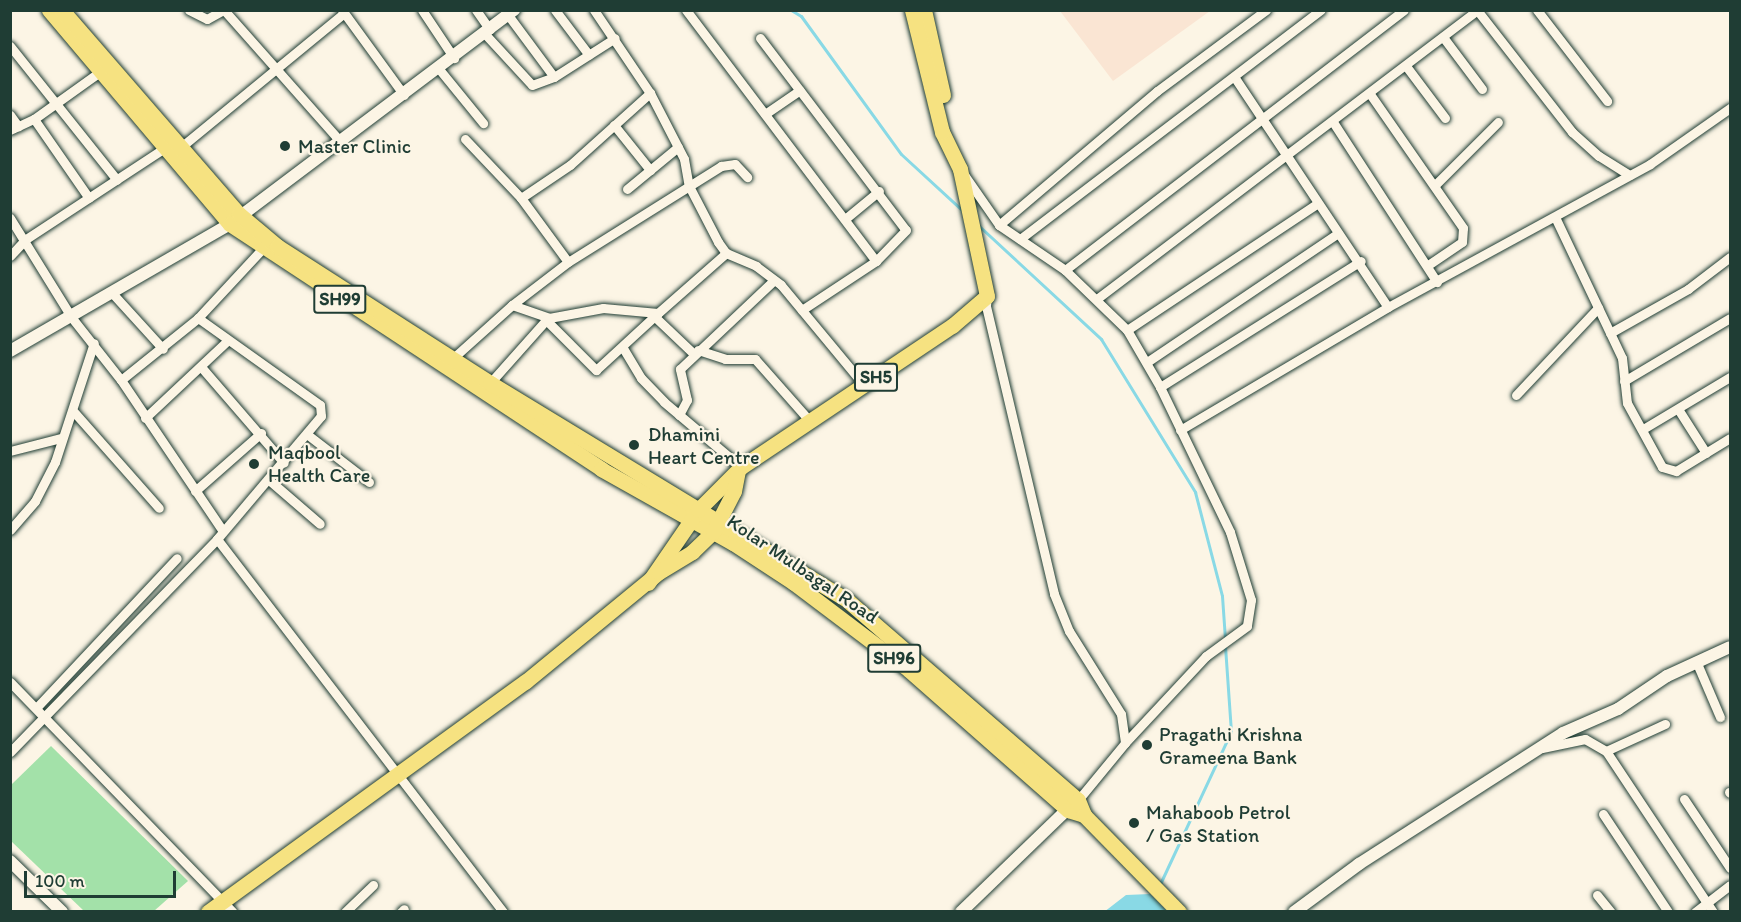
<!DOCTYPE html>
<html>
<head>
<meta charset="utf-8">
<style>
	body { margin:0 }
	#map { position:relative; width:1741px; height:922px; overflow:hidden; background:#fcf5e5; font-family:Itim,sans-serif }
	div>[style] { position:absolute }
	.built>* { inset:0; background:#fae5d3 }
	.green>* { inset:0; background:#a3e1a9 }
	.water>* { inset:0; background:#89d9e5 }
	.stream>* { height:3px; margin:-1.5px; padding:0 1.5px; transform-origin:1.5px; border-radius:1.5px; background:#89d9e5 }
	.roads { filter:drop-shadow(0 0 2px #1f3d34) drop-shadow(0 0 2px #1f3d34) }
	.minor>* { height:9px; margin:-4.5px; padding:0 4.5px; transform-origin:4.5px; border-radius:4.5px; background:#fcf5e5 }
	.tertiary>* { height:12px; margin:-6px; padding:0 6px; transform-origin:6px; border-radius:6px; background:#fcf5e5 }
	.primary>* { height:15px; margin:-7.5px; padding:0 7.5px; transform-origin:7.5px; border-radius:7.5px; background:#f6e281 }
	.dots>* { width:16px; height:16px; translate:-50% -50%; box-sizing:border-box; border:3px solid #fcf5e5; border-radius:50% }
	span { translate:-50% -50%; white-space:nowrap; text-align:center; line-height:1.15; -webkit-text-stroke:4.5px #fcf5e5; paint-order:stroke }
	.shield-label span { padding:2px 4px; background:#fcf5e5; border:2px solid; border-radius:4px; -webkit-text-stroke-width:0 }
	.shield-label { font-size:18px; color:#1f3d34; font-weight:700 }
	.poi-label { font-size:20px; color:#1f3d34 }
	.left { translate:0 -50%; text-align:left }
	.street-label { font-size:20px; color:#1f3d34 }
	.frame { position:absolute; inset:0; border:12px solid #1f3d34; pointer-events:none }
	.scale { position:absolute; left:24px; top:871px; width:152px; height:27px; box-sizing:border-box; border:3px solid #1f3d34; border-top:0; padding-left:8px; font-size:18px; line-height:21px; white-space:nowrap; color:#1f3d34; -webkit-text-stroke:4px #fcf5e5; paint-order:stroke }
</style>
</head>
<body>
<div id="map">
	<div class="built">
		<div style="clip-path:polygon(1060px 11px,1210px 11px,1113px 81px)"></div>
	</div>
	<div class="green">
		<div style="clip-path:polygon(51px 746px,188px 881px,154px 911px,84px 911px,11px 841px,11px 785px)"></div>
	</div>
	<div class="water">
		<div style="clip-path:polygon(1150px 894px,1167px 911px,1104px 912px,1126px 895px)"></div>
	</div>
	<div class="stream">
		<div style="left:791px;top:10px;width:12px;rotate:31deg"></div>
		<div style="left:801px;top:16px;width:170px;rotate:54.1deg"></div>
		<div style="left:901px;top:154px;width:84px;rotate:42.6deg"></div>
		<div style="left:978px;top:225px;width:168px;rotate:42.8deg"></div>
		<div style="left:1101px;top:339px;width:180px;rotate:58.4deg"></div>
		<div style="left:1195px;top:492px;width:107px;rotate:75.4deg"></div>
		<div style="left:1222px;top:596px;width:43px;rotate:86deg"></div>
		<div style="left:1160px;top:884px;width:168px;rotate:-65deg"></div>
		<div style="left:1231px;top:732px;width:86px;rotate:-94deg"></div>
	</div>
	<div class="roads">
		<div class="minor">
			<div style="left:189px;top:10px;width:20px;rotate:27deg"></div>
			<div style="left:207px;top:19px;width:18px;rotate:-29deg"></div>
			<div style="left:224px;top:10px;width:175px;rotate:48.5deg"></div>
			<div style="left:342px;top:10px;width:105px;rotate:53.9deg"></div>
			<div style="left:422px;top:10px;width:58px;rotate:56.3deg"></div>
			<div style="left:476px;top:10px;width:24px;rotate:55deg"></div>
			<div style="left:555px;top:10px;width:56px;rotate:52.9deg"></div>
			<div style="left:594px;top:10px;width:100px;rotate:56deg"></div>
			<div style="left:650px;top:93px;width:74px;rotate:62.7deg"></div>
			<div style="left:684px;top:159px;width:27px;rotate:80deg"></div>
			<div style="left:689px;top:186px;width:63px;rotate:62.6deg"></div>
			<div style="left:718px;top:242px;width:14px;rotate:54deg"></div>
			<div style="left:726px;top:253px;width:33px;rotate:23deg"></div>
			<div style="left:756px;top:266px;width:31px;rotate:37deg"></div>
			<div style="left:781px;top:285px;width:131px;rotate:50.3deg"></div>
			<div style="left:686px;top:10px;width:315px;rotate:52.9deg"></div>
			<div style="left:1477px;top:10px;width:155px;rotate:52.1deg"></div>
			<div style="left:1572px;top:132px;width:36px;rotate:42deg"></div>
			<div style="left:1599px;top:156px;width:36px;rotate:32deg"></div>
			<div style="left:1537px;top:10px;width:115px;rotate:52.4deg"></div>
			<div style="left:508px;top:15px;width:77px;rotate:53.4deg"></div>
			<div style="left:485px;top:34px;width:69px;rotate:47.3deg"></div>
			<div style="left:532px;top:85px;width:23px;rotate:-20deg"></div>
			<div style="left:554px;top:77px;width:72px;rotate:-32.6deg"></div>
			<div style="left:1443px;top:37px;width:65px;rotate:53.1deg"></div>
			<div style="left:760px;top:38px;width:241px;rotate:52.8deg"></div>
			<div style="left:906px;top:230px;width:43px;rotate:134.1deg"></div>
			<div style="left:876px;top:261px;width:89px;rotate:146.5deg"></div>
			<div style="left:10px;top:46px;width:171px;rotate:51.4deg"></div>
			<div style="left:1406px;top:66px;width:65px;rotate:53.1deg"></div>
			<div style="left:439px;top:69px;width:70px;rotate:50.8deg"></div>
			<div style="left:1235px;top:78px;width:275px;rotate:56.3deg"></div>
			<div style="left:1370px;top:94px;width:163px;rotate:55.2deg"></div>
			<div style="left:1463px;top:228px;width:14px;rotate:94deg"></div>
			<div style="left:1462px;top:242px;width:41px;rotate:145.9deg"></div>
			<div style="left:765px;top:114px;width:42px;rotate:-34.4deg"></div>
			<div style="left:10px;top:115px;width:14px;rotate:54deg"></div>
			<div style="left:34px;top:119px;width:96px;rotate:55.2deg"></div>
			<div style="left:1333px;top:122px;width:191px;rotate:57deg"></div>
			<div style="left:614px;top:125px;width:58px;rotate:51.3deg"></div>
			<div style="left:10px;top:130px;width:26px;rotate:-25deg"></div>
			<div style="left:34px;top:119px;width:82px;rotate:-35.6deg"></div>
			<div style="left:465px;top:139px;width:81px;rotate:46.5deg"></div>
			<div style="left:521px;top:198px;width:79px;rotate:53.7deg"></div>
			<div style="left:181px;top:147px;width:211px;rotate:-39.4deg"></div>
			<div style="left:965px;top:176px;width:60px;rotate:55.2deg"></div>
			<div style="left:999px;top:225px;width:80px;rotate:34.3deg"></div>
			<div style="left:1065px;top:270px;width:86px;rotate:44.1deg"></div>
			<div style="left:1127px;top:330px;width:66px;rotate:59.9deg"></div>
			<div style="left:1160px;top:387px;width:161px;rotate:64.2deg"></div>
			<div style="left:1230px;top:532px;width:71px;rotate:72.8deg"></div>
			<div style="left:1251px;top:600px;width:26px;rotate:99deg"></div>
			<div style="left:1247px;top:626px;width:51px;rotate:143.8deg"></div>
			<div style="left:1206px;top:656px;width:119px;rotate:133deg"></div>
			<div style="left:1125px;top:743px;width:74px;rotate:129.5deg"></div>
			<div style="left:1435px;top:185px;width:89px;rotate:-45deg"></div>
			<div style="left:627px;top:189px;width:66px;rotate:-39.5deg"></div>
			<div style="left:521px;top:198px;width:59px;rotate:-34deg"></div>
			<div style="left:570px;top:165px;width:108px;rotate:-42deg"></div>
			<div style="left:1555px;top:217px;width:156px;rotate:64.6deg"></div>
			<div style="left:1622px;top:358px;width:45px;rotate:83.7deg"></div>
			<div style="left:1627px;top:403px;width:73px;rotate:61.3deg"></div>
			<div style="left:1662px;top:467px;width:15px;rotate:16deg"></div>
			<div style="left:1676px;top:471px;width:63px;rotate:-31.4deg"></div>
			<div style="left:10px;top:218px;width:118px;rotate:58.2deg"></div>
			<div style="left:72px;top:318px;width:79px;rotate:51.7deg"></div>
			<div style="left:121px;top:380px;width:182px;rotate:56deg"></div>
			<div style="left:845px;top:219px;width:44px;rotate:-39.5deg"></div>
			<div style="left:999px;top:225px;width:207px;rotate:-40.3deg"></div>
			<div style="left:1157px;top:91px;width:136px;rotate:-36.6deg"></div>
			<div style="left:1020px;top:239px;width:378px;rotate:-37.3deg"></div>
			<div style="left:10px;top:256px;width:23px;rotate:-47deg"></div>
			<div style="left:26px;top:239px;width:168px;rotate:-33.3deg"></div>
			<div style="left:1065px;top:270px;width:427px;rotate:-37.5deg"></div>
			<div style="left:113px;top:294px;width:74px;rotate:47.7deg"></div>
			<div style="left:987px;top:296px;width:10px;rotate:96deg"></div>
			<div style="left:986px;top:306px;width:296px;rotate:76.7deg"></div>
			<div style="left:1054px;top:594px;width:40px;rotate:68deg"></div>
			<div style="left:1069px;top:631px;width:98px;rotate:57.9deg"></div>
			<div style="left:1121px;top:714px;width:29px;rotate:82deg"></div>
			<div style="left:1098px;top:298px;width:476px;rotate:-37.2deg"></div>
			<div style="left:512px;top:305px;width:39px;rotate:19deg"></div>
			<div style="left:549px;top:318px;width:55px;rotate:-10.5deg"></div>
			<div style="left:603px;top:308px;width:55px;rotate:5.2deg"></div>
			<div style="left:658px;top:313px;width:91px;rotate:-41.4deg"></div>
			<div style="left:655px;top:317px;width:54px;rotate:43.5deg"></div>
			<div style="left:546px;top:320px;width:71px;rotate:45deg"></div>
			<div style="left:596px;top:370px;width:84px;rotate:-42.6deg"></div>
			<div style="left:1127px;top:330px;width:228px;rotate:-33.6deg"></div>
			<div style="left:1610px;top:333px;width:90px;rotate:-29.4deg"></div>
			<div style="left:1688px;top:289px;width:53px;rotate:-37.3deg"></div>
			<div style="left:623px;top:348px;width:35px;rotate:59deg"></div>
			<div style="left:641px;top:378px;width:33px;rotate:46deg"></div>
			<div style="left:664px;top:402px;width:101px;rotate:40.2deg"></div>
			<div style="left:698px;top:350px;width:28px;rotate:18deg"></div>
			<div style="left:725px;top:359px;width:30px"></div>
			<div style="left:755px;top:359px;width:80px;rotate:48.5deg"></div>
			<div style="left:452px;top:359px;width:81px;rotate:-42deg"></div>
			<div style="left:512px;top:305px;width:71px;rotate:-37.5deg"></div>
			<div style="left:568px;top:262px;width:181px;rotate:-32.1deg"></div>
			<div style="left:721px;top:166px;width:14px;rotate:-8deg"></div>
			<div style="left:735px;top:164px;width:18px;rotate:47deg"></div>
			<div style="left:1147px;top:362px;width:230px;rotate:-34deg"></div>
			<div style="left:202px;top:368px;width:125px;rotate:49.2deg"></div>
			<div style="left:121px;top:380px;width:99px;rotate:-38.8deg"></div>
			<div style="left:198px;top:318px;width:96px;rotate:-47.1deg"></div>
			<div style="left:1624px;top:381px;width:123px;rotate:-30.7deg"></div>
			<div style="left:490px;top:383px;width:87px;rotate:-48.3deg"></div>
			<div style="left:1160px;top:387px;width:237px;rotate:-32.1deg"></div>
			<div style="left:1516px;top:395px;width:120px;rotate:-46.7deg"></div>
			<div style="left:1678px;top:409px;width:52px;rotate:57.5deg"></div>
			<div style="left:74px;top:412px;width:128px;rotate:48.5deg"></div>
			<div style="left:679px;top:415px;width:17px;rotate:-62deg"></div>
			<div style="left:687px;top:400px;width:32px;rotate:-103deg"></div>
			<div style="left:680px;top:369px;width:129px;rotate:-43.4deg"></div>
			<div style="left:145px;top:418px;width:114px;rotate:-43.2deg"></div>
			<div style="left:1643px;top:429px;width:101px;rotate:-30.9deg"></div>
			<div style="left:1180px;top:430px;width:242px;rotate:-30.6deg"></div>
			<div style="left:1388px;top:307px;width:298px;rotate:-28.6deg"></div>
			<div style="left:1650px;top:164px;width:98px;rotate:-35deg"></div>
			<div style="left:308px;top:435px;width:77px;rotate:37.6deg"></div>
			<div style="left:10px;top:451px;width:53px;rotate:-14.3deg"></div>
			<div style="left:269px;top:480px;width:67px;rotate:40.8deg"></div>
			<div style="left:195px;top:491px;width:88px;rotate:-41.3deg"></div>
			<div style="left:10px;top:530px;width:38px;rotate:-49deg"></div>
			<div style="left:35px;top:501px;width:44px;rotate:-62.9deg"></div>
			<div style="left:55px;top:462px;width:125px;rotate:-71.9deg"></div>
			<div style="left:217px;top:539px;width:470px;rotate:52.5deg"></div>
			<div style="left:1696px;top:661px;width:61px;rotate:66.8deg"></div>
			<div style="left:10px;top:682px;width:320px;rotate:45.9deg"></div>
			<div style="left:37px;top:707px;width:204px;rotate:-46.8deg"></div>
			<div style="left:1542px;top:748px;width:44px;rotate:-11.8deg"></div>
			<div style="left:1585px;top:739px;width:24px;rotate:30deg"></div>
			<div style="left:1606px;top:751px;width:193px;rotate:56.4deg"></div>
			<div style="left:1606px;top:751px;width:65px;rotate:-24.6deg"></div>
			<div style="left:10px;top:752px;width:297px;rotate:-45.8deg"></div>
			<div style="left:217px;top:539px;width:161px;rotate:-49.8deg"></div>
			<div style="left:321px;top:416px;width:11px;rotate:-95deg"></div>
			<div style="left:320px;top:405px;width:150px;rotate:-144.5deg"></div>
			<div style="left:1729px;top:792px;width:1px;rotate:45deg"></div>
			<div style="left:1684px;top:799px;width:83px;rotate:56.3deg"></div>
			<div style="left:1603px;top:814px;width:118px;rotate:56.4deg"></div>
			<div style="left:1597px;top:895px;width:22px;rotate:51deg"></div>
			<div style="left:345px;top:912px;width:39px;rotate:-44deg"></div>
			<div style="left:401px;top:912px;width:4px;rotate:-45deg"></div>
			<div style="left:1695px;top:912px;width:44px;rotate:-37.6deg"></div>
		</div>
		<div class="tertiary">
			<div style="left:10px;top:351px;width:254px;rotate:-30deg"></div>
			<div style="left:230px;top:224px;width:356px;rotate:-37deg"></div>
			<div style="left:10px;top:861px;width:73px;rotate:44.4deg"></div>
			<div style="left:961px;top:912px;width:156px;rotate:-44deg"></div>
			<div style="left:1294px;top:912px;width:81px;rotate:-36.4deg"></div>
			<div style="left:1359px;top:864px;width:242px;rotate:-32.7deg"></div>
			<div style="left:1563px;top:733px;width:60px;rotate:-23.6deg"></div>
			<div style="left:1618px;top:709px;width:59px;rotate:-34deg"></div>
			<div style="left:1667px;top:676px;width:69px;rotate:-24.7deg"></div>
		</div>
		<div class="primary">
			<div style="left:49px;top:10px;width:280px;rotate:49.8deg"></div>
			<div style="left:230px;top:224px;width:445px;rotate:33.4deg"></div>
			<div style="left:601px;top:469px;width:151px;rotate:29.3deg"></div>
			<div style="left:733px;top:543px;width:73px;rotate:33.3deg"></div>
			<div style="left:794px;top:583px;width:144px;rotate:37.1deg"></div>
			<div style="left:909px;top:670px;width:212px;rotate:41.4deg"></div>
			<div style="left:1068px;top:810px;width:17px;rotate:17deg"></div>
			<div style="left:62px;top:10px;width:270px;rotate:49.1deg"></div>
			<div style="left:239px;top:214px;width:50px;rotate:40.1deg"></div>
			<div style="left:277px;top:246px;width:253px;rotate:32.7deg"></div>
			<div style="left:490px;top:383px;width:419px;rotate:31.3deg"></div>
			<div style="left:848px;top:601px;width:304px;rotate:40.9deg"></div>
			<div style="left:1078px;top:800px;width:16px;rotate:68deg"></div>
			<div style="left:1084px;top:815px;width:136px;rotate:45.6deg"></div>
			<div style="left:924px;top:10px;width:87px;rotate:77.4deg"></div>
			<div style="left:648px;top:583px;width:88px;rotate:-55.6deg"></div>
			<div style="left:698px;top:510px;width:61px;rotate:-45deg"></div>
			<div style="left:741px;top:467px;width:254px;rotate:-33.8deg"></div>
			<div style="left:952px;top:326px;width:46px;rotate:-40.6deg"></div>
			<div style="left:987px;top:296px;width:130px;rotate:-102deg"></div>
			<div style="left:960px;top:169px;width:41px;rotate:-115.9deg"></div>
			<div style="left:942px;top:132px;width:126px;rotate:-103.8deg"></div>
			<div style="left:208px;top:912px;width:392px;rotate:-36deg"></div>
			<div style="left:525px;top:682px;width:173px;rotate:-39.4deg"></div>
			<div style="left:659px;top:572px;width:39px;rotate:-31deg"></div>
			<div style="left:692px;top:552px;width:29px;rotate:-44deg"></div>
			<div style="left:713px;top:532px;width:46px;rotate:-62.9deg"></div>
			<div style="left:734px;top:491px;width:20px;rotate:-79deg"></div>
		</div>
	</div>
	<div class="dots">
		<div style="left:285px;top:146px;background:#1f3d34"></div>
		<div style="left:634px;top:445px;background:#1f3d34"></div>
		<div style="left:254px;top:464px;background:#1f3d34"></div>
		<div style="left:1147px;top:745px;background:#1f3d34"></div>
		<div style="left:1134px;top:823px;background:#1f3d34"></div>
	</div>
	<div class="shield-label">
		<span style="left:340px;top:299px">SH99</span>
		<span style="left:876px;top:377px">SH5</span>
		<span style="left:894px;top:658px">SH96</span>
	</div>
	<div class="poi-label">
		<span class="left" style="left:298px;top:146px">Master Clinic</span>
		<span class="left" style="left:648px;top:446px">Dhamini<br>Heart Centre</span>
		<span class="left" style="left:268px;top:464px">Maqbool<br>Health Care</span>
		<span class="left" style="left:1159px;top:746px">Pragathi Krishna<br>Grameena Bank</span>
		<span class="left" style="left:1146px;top:824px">Mahaboob Petrol<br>/ Gas Station</span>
	</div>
	<div class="street-label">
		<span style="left:803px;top:569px;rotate:34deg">Kolar Mulbagal Road</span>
	</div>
	<div class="frame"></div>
	<div class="scale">100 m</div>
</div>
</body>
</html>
